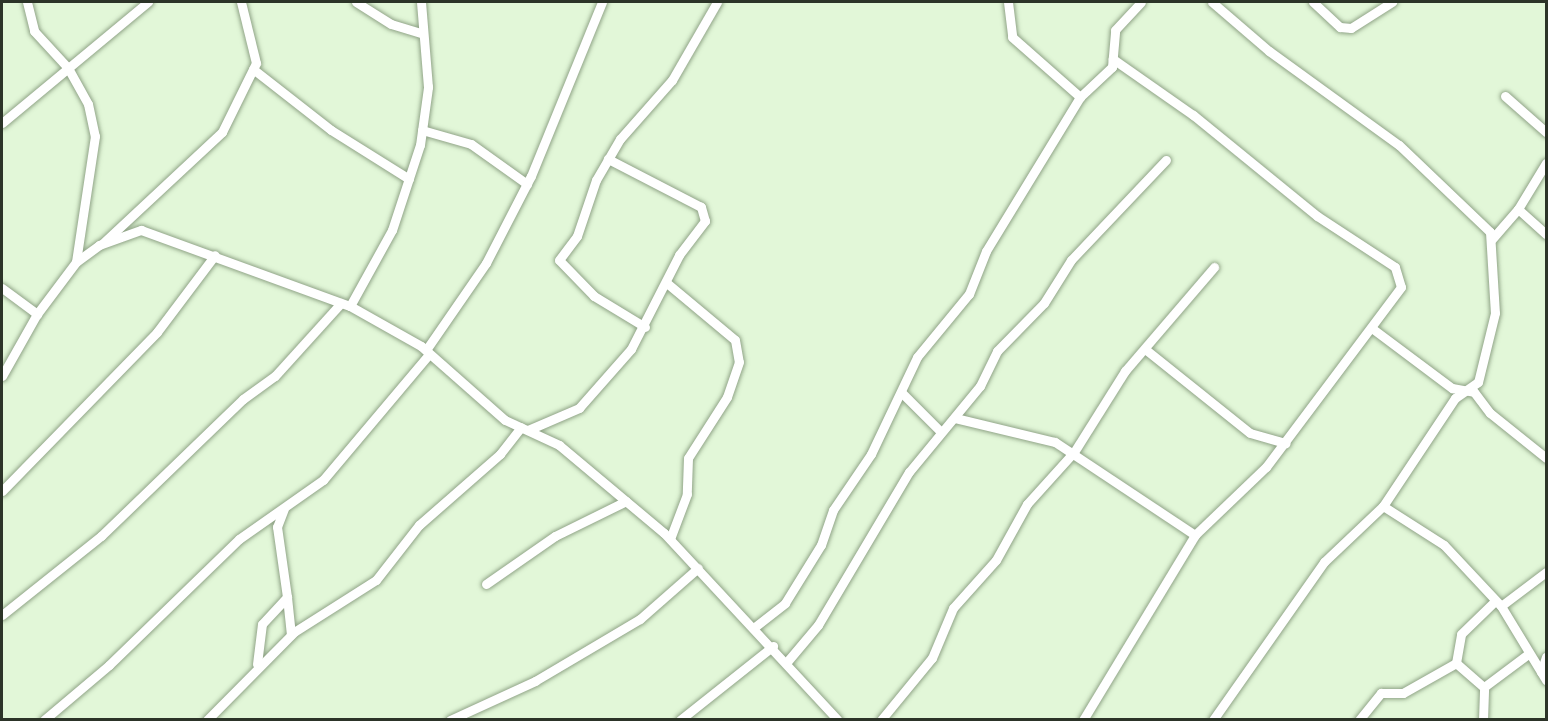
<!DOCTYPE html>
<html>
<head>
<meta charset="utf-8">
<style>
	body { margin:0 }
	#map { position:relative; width:1548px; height:721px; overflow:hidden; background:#e2f7d8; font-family:Merriweather,serif }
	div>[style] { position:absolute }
	.roads { filter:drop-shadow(0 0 2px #90a487) drop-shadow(0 0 2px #90a487) }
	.street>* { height:9px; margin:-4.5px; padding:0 4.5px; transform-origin:4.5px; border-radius:4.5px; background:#fff }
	span { translate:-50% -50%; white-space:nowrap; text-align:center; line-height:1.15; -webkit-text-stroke:5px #fff; paint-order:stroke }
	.frame { position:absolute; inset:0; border:3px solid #2c3428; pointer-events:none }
</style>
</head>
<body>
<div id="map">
	<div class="roads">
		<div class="street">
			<div style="left:27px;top:2px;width:30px;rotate:76deg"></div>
			<div style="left:34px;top:31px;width:50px;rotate:47.4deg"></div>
			<div style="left:68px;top:68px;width:41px;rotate:60.9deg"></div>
			<div style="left:88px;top:104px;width:33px;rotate:78deg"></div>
			<div style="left:95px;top:136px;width:127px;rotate:98.6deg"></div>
			<div style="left:356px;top:2px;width:41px;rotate:32.2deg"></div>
			<div style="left:391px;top:24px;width:31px;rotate:17deg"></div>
			<div style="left:1008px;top:2px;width:35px;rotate:83deg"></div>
			<div style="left:1012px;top:37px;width:91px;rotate:41.4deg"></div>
			<div style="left:1212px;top:2px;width:75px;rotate:40.7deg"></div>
			<div style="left:1269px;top:51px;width:160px;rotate:35.9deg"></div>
			<div style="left:1399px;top:145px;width:126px;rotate:43.7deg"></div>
			<div style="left:1490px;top:232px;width:81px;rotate:86.5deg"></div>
			<div style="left:1495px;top:313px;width:71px;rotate:103.8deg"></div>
			<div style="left:1478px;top:382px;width:28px;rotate:145deg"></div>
			<div style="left:1455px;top:398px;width:130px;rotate:123.7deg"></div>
			<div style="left:1383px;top:506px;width:81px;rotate:136.5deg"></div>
			<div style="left:1324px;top:562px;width:193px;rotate:125.1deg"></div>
			<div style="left:1313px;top:2px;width:37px;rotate:43deg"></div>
			<div style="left:1340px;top:27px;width:11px;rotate:5deg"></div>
			<div style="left:1351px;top:28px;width:49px;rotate:-32.4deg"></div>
			<div style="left:253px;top:69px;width:99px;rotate:38deg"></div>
			<div style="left:331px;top:130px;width:92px;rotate:32.1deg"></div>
			<div style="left:1505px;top:96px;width:55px;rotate:41.3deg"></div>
			<div style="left:2px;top:123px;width:190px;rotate:-39.7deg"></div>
			<div style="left:422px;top:130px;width:51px;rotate:15.9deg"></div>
			<div style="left:471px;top:144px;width:69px;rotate:35.5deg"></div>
			<div style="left:1518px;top:209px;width:54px;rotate:-58.7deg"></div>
			<div style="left:1492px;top:239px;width:40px;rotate:-49deg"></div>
			<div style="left:1518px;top:209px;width:38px;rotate:42deg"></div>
			<div style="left:103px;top:243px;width:163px;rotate:-43deg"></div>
			<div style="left:222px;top:132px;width:77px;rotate:-63.8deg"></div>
			<div style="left:256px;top:63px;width:63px;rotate:-103.8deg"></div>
			<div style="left:668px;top:284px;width:87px;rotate:39.9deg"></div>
			<div style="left:735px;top:340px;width:22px;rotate:80deg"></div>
			<div style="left:739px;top:362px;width:37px;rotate:109deg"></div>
			<div style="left:727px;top:397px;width:72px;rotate:122.6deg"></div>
			<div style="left:688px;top:458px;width:36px;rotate:92deg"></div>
			<div style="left:687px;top:494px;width:48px;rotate:110.7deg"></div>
			<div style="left:2px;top:288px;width:44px;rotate:36.6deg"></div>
			<div style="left:350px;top:306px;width:87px;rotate:-61.1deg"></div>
			<div style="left:392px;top:230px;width:89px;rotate:-71.8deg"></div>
			<div style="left:420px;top:145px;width:59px;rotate:-82.1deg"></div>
			<div style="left:428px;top:87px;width:85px;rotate:-94.7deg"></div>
			<div style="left:645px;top:327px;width:60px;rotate:-148.7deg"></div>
			<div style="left:594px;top:296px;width:50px;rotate:-134.2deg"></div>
			<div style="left:559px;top:260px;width:30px;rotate:-53deg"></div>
			<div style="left:577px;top:236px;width:59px;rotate:-71.3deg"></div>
			<div style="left:596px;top:180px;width:48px;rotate:-59.7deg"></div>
			<div style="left:620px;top:139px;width:79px;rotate:-48.6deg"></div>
			<div style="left:672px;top:80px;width:90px;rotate:-60deg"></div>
			<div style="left:1373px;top:329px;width:99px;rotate:36.8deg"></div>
			<div style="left:1452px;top:388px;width:22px;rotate:10deg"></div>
			<div style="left:1474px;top:392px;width:26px;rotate:53deg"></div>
			<div style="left:1490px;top:413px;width:72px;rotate:38.8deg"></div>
			<div style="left:1145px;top:349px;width:134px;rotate:38.7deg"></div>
			<div style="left:1250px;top:433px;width:37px;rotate:16deg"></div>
			<div style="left:426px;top:350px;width:106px;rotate:-55.4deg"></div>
			<div style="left:486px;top:263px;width:98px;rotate:-62.7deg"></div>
			<div style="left:531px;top:176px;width:188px;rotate:-67.8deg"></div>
			<div style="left:2px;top:376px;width:71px;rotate:-60.6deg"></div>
			<div style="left:37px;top:314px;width:65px;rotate:-53.1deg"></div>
			<div style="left:76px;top:262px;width:29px;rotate:-36deg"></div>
			<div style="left:99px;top:245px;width:45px;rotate:-19.7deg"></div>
			<div style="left:141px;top:230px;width:222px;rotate:20deg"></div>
			<div style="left:350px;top:306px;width:81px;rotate:29.4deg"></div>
			<div style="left:421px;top:346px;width:112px;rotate:41.4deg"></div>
			<div style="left:505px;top:420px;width:60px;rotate:24.8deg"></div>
			<div style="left:559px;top:445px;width:137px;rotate:40deg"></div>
			<div style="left:664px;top:533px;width:255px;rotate:47.1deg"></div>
			<div style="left:901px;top:392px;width:55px;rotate:45deg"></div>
			<div style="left:955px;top:418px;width:103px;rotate:13.5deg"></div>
			<div style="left:1055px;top:442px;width:168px;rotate:33.6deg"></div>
			<div style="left:528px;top:430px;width:56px;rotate:-23.3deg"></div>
			<div style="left:579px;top:408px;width:79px;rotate:-48.6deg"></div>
			<div style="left:631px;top:349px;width:106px;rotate:-62.9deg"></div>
			<div style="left:679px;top:255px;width:43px;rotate:-52.6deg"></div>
			<div style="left:705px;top:221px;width:15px;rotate:-106deg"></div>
			<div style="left:701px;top:207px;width:105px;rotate:-152.7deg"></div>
			<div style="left:2px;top:491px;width:222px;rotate:-45.7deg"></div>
			<div style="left:157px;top:332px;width:96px;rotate:-53deg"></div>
			<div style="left:1383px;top:506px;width:72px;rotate:32.6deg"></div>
			<div style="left:1444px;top:545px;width:83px;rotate:46.9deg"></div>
			<div style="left:1546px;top:572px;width:56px;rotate:142.9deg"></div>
			<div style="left:1501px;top:606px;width:87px;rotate:58.7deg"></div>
			<div style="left:486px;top:584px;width:84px;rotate:-34.8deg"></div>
			<div style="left:555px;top:536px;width:79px;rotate:-26.2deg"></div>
			<div style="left:287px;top:597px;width:38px;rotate:84deg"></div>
			<div style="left:2px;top:615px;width:127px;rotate:-38.6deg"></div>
			<div style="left:101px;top:536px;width:197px;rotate:-44deg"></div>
			<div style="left:243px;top:399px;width:39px;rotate:-36deg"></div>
			<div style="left:275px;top:376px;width:98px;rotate:-47.9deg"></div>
			<div style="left:756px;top:626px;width:37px;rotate:-38deg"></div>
			<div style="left:785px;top:603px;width:68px;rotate:-58.2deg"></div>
			<div style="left:821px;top:545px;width:37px;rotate:-71deg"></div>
			<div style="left:833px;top:510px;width:68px;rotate:-55.8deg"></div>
			<div style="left:871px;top:454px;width:107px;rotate:-64.6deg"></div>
			<div style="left:917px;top:357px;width:82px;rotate:-50.5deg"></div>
			<div style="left:969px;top:294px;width:46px;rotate:-68.4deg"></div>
			<div style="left:986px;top:251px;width:180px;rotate:-58.6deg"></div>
			<div style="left:1080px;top:97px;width:44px;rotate:-43.2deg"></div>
			<div style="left:1112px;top:67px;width:37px;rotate:-85deg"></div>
			<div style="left:1115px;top:30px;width:38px;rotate:-47deg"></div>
			<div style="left:786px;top:663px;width:50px;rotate:-49.9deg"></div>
			<div style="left:818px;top:625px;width:178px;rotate:-59.3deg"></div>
			<div style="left:909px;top:472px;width:112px;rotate:-50.5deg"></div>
			<div style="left:980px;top:386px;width:39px;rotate:-64deg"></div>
			<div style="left:997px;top:351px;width:67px;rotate:-45.6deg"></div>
			<div style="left:1044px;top:303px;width:51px;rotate:-57.9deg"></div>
			<div style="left:1071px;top:260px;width:138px;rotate:-46.5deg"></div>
			<div style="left:1456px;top:663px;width:29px;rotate:-80deg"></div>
			<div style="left:1461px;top:634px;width:47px;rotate:-44.1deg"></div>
			<div style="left:257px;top:664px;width:40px;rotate:-82.9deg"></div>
			<div style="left:262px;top:624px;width:37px;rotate:-47deg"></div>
			<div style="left:287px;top:597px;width:71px;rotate:-98.1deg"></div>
			<div style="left:277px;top:527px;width:19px;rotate:-69deg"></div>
			<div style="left:1541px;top:672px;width:16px;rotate:-72deg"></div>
			<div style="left:44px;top:720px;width:85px;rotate:-40.2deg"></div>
			<div style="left:109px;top:665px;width:181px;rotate:-44.1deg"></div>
			<div style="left:239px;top:539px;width:103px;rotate:-35.1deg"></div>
			<div style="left:323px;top:480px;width:165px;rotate:-49.9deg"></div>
			<div style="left:207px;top:720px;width:124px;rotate:-45.3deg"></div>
			<div style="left:294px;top:632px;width:97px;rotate:-32.4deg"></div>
			<div style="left:376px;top:580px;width:70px;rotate:-52deg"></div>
			<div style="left:419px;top:525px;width:108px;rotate:-41.2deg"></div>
			<div style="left:500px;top:454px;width:34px;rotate:-52deg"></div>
			<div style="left:450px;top:720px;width:94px;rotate:-24.6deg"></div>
			<div style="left:535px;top:681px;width:122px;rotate:-30.6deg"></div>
			<div style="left:640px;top:619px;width:77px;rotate:-41.3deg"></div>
			<div style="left:680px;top:720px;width:119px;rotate:-38.5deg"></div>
			<div style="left:881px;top:720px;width:80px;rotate:-50.6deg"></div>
			<div style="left:932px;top:658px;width:54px;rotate:-67.2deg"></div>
			<div style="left:953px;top:608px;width:64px;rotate:-48.1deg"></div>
			<div style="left:996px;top:560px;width:64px;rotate:-61deg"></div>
			<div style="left:1027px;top:504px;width:70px;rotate:-47.9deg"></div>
			<div style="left:1074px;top:452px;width:96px;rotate:-57.8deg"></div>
			<div style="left:1125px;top:371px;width:137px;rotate:-49.4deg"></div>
			<div style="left:1083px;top:720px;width:216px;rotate:-58.8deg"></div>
			<div style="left:1195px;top:535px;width:98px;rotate:-43.8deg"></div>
			<div style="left:1266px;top:467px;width:225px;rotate:-53.1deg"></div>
			<div style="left:1401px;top:287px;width:21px;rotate:-107deg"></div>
			<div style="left:1395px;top:267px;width:93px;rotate:-146.8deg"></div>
			<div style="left:1317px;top:216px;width:160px;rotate:-140.8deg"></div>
			<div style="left:1193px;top:115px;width:98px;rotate:-145deg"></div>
			<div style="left:1359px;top:720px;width:35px;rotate:-51deg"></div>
			<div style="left:1381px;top:693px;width:22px"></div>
			<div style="left:1403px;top:693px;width:61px;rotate:-29.5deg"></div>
			<div style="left:1456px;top:663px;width:37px;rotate:41deg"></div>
			<div style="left:1483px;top:720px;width:33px;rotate:-88deg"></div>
			<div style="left:1484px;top:687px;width:54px;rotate:-36.7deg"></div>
		</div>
	</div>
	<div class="frame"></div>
</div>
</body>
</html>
